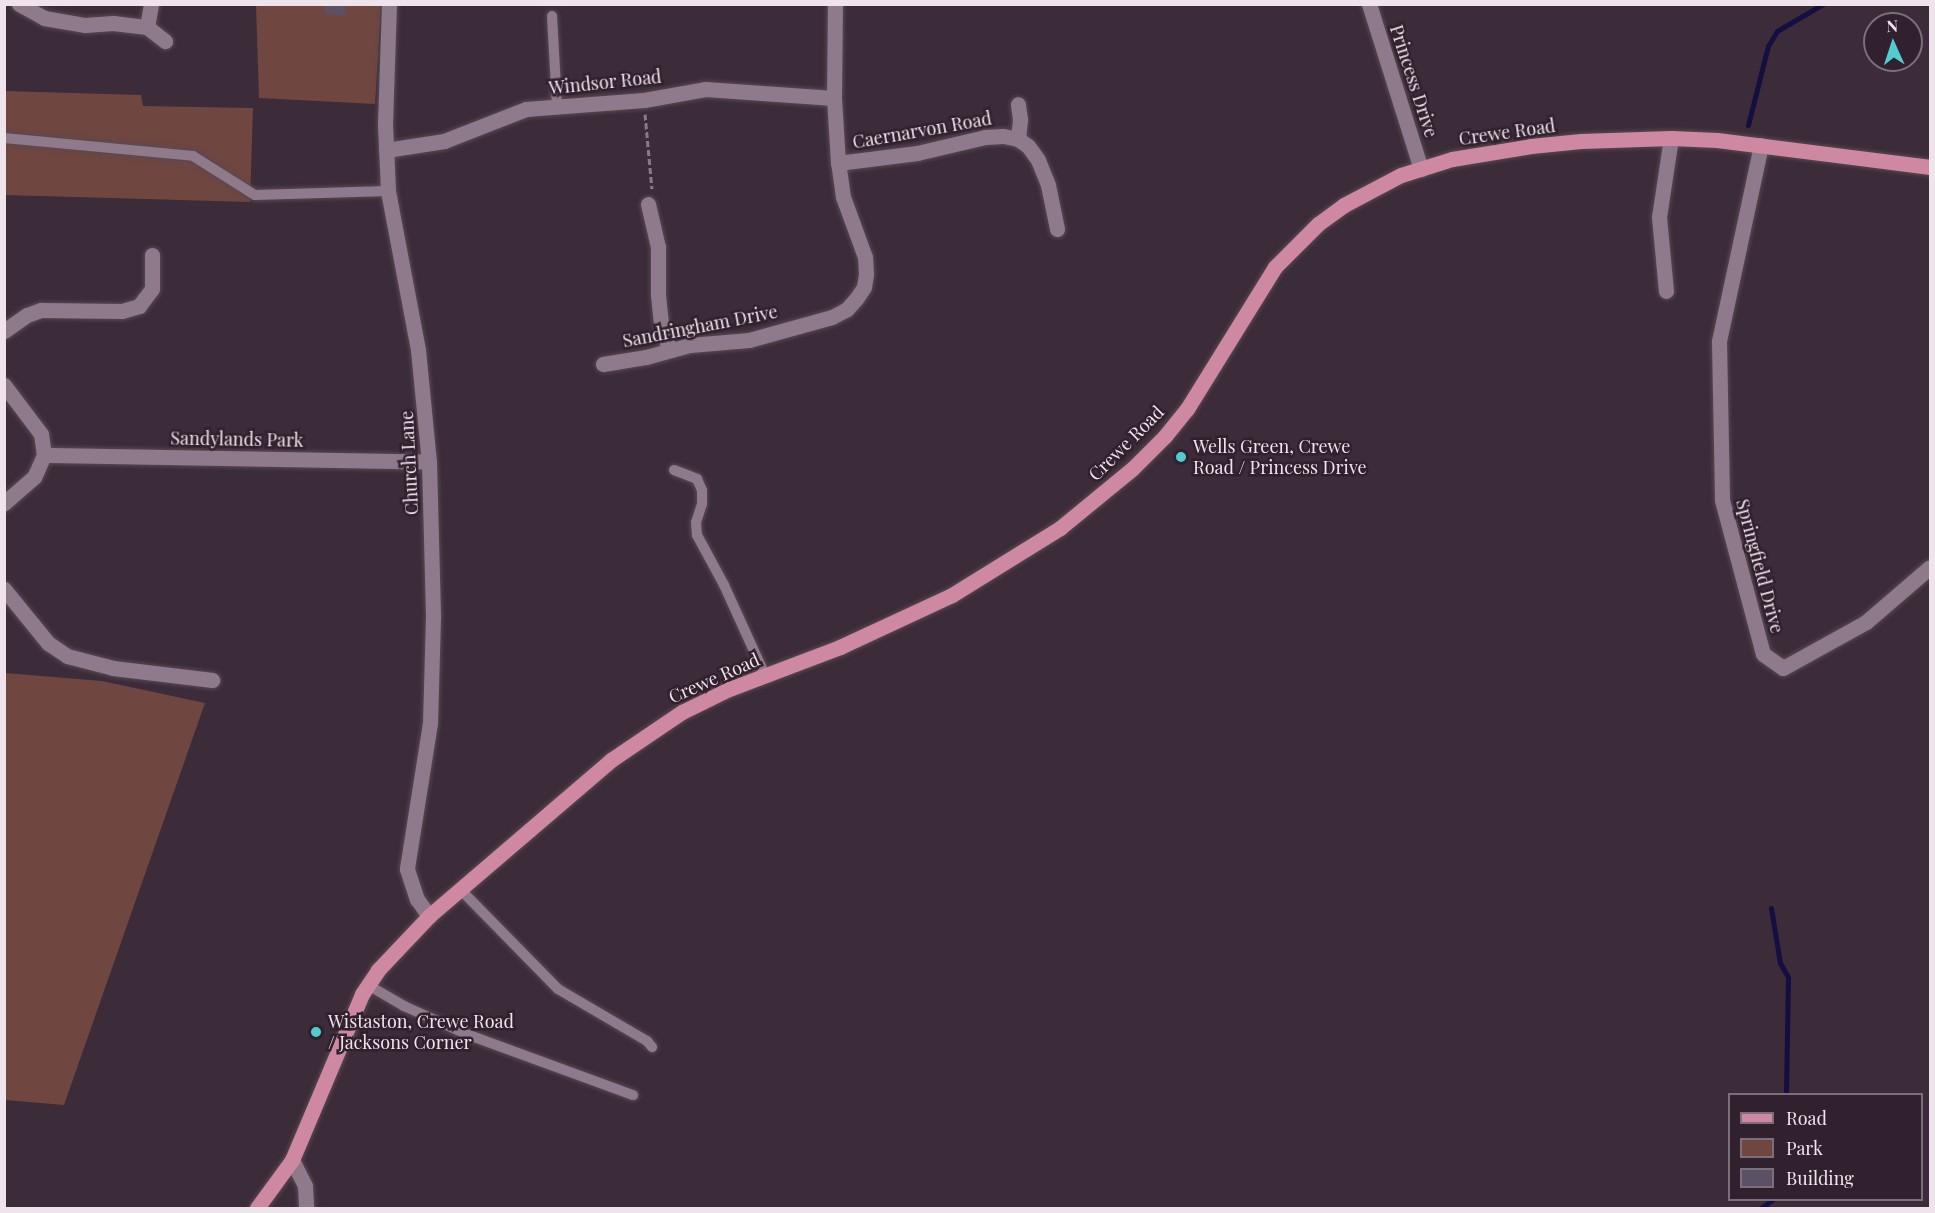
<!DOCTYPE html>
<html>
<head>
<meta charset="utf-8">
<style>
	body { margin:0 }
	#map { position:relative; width:1935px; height:1213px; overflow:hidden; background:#3c2b38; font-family:"Playfair Display",serif }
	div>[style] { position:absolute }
	.green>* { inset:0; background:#704640 }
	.stream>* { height:5px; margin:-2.5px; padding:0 2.5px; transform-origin:2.5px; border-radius:2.5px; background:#130f41 }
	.building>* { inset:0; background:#5b5165 }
	.path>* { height:3px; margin-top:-1.5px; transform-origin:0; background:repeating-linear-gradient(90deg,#897a86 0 6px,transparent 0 9px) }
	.roads { filter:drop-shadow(0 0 2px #574954) drop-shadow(0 0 2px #574954) }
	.service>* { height:10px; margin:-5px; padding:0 5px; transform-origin:5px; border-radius:5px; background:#8e7a8a }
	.minor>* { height:15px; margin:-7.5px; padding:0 7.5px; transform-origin:7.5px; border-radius:7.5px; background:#8e7a8a }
	.tertiary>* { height:15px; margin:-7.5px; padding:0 7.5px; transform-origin:7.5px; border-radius:7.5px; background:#8e7a8a }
	.primary>* { height:15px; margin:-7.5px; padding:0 7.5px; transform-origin:7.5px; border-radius:7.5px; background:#cf88a1 }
	.dots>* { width:16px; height:16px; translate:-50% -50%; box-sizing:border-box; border:3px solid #31212e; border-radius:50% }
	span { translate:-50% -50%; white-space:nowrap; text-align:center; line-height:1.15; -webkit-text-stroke:5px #31212e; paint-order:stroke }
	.street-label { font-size:18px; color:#efe3ec }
	.poi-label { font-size:18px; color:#efe3ec }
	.left { translate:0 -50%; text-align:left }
	.frame { position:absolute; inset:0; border:6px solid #efe3ec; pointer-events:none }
	.legend { position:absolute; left:1728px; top:1093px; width:195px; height:108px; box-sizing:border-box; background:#31212e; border:2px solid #7d6f7a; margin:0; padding:8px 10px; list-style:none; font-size:18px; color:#efe3ec }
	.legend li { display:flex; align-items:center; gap:12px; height:30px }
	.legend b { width:30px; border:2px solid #7d6f7a }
	.north { position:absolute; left:1863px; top:12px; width:60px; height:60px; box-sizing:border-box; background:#31212e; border:2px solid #7d6f7a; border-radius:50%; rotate:357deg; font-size:16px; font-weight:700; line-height:24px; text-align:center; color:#efe3ec }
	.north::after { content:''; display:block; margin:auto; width:21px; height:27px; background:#52cdcf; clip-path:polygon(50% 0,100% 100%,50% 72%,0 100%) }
</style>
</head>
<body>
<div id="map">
	<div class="green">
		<div style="clip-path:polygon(256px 5px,381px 5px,375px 104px,259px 98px)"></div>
		<div style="clip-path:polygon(5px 91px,141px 95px,143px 106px,253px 108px,250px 202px,5px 195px)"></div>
		<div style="clip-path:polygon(5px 673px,102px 681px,205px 703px,64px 1105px,5px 1100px)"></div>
	</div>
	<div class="stream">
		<div style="left:1748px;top:125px;width:81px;rotate:-75.8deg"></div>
		<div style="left:1768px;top:46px;width:17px;rotate:-59deg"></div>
		<div style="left:1777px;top:31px;width:53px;rotate:-30.4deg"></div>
		<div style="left:1771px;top:908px;width:56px;rotate:80.7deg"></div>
		<div style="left:1780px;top:963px;width:16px;rotate:60deg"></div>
		<div style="left:1788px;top:977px;width:117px;rotate:91deg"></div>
		<div style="left:1761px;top:1208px;width:14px;rotate:-36deg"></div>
	</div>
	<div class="building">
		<div style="clip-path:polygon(325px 4px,346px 4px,345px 16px,325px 14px)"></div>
	</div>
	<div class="path">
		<div style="left:645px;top:114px;width:75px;rotate:84.7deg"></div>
	</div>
	<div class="roads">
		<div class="service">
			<div style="left:552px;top:16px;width:90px;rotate:86.8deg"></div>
			<div style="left:4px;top:138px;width:190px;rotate:5.4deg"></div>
			<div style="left:193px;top:156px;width:73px;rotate:32.2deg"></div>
			<div style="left:255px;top:195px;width:133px;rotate:-1.7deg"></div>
			<div style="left:674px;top:470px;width:25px;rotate:21deg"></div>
			<div style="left:697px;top:479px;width:12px;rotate:66deg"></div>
			<div style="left:702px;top:490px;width:14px;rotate:90deg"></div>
			<div style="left:702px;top:504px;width:19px;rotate:108deg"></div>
			<div style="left:696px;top:522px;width:13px;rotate:86deg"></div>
			<div style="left:697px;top:535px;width:57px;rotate:61.6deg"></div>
			<div style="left:724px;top:585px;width:99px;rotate:65.5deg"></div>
			<div style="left:460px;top:889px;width:140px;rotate:45.6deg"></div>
			<div style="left:558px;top:989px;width:103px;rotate:30.3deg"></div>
			<div style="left:647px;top:1041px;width:8px;rotate:50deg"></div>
			<div style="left:368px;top:985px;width:42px;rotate:30.3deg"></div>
			<div style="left:404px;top:1006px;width:68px;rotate:24.3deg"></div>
			<div style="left:466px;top:1034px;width:178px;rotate:20.1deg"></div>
		</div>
		<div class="minor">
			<div style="left:19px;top:4px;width:29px;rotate:29deg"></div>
			<div style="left:44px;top:18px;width:42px;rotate:9.7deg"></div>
			<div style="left:85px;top:25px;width:28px;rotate:-4deg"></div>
			<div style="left:113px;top:23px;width:34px;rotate:7deg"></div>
			<div style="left:147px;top:27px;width:23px;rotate:38deg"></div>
			<div style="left:1369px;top:4px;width:173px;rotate:72.5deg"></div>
			<div style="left:147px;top:27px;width:23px;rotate:-80deg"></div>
			<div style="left:1018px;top:139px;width:20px;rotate:-84deg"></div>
			<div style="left:1020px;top:119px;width:15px;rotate:-98deg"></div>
			<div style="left:1761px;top:145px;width:200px;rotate:102.1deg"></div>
			<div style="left:1719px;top:341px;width:159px;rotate:88.9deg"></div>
			<div style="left:1722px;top:500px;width:159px;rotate:75.1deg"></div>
			<div style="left:1763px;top:654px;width:24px;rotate:35deg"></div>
			<div style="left:1783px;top:668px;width:95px;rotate:-29deg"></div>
			<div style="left:1866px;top:622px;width:84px;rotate:-40.7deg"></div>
			<div style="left:386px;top:150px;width:59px;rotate:-8.8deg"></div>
			<div style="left:444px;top:141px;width:88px;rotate:-21.3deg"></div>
			<div style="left:526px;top:109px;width:118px;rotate:-4.4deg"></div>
			<div style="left:644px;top:100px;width:62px;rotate:-10.2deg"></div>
			<div style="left:705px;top:89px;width:129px;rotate:4deg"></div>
			<div style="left:838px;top:163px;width:80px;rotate:-7.2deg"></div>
			<div style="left:917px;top:153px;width:70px;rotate:-13.2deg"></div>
			<div style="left:985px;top:137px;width:18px;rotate:-3deg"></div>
			<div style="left:1003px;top:136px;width:15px;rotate:11deg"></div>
			<div style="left:1018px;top:139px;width:12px;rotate:35deg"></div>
			<div style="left:1028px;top:146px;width:17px;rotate:54deg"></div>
			<div style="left:1038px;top:160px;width:27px;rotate:68deg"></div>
			<div style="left:1048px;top:185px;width:45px;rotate:78.4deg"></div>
			<div style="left:648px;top:204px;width:44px;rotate:76.9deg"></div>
			<div style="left:658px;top:247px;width:48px;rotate:90deg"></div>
			<div style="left:658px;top:295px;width:28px;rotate:84deg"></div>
			<div style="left:661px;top:323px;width:28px;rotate:73deg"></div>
			<div style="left:1666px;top:291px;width:74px;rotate:-95.4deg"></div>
			<div style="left:1659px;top:217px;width:80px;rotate:-81.4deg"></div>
			<div style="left:4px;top:331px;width:28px;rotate:-35deg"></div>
			<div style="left:27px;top:315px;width:15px;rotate:-20deg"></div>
			<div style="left:41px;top:310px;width:81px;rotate:0.7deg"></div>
			<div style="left:122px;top:311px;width:18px;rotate:-16deg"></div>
			<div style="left:139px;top:306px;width:21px;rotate:-53deg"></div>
			<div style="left:152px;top:289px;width:34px;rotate:-90deg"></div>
			<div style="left:603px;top:364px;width:44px;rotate:-9.2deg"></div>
			<div style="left:646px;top:357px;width:46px;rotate:-15.3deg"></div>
			<div style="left:690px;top:345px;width:59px;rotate:-4.8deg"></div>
			<div style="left:749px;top:340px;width:86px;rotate:-15.5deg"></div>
			<div style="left:832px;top:317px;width:17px;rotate:-28deg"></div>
			<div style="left:847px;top:309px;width:13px;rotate:-48deg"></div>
			<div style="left:856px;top:299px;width:14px;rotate:-56deg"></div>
			<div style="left:864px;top:287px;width:13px;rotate:-81deg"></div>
			<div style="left:866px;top:274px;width:17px;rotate:-93deg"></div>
			<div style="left:865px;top:257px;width:64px;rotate:-110.1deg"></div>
			<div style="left:843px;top:197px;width:34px;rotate:-98deg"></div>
			<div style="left:838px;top:163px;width:65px;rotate:-93.5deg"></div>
			<div style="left:834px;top:98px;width:94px;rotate:-89.4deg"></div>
			<div style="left:4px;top:385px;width:61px;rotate:52.9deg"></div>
			<div style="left:41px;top:434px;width:21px;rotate:82deg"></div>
			<div style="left:44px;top:455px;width:24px;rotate:114deg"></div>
			<div style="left:34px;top:477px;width:40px;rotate:139deg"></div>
			<div style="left:44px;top:455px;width:385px;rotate:1deg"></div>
			<div style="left:4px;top:589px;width:70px;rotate:50.8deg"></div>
			<div style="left:48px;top:643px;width:23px;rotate:34deg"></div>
			<div style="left:67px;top:656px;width:48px;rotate:14.6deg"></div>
			<div style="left:113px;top:668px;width:100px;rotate:6.9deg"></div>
		</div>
		<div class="tertiary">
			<div style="left:389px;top:4px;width:120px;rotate:91.9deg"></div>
			<div style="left:385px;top:124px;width:67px;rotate:87.4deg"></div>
			<div style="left:388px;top:191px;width:162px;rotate:79.3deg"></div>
			<div style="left:418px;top:350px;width:113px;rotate:84.4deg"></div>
			<div style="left:429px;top:462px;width:155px;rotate:88.5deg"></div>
			<div style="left:433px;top:617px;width:106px;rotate:91.6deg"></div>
			<div style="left:430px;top:723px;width:148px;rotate:99deg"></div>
			<div style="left:407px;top:869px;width:32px;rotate:72deg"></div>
			<div style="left:417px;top:899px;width:21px;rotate:55deg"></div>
			<div style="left:292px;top:1160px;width:29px;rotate:63deg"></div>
			<div style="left:305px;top:1186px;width:22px;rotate:87deg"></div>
		</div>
		<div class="primary">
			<div style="left:257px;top:1208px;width:59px;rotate:-53.9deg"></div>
			<div style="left:292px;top:1160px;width:180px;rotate:-67.1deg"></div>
			<div style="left:362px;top:994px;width:29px;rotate:-56deg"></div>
			<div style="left:378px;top:970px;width:74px;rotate:-46.6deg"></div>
			<div style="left:429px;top:916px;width:240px;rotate:-40.6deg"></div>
			<div style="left:611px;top:760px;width:86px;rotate:-34.1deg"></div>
			<div style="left:682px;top:712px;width:52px;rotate:-26.1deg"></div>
			<div style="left:729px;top:689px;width:119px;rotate:-20.7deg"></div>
			<div style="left:840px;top:647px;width:123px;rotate:-24.9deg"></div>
			<div style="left:952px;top:595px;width:127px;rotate:-31.8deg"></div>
			<div style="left:1060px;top:528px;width:94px;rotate:-39.4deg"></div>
			<div style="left:1133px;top:468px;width:45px;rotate:-45deg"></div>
			<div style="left:1165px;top:436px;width:35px;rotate:-51deg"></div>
			<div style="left:1187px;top:409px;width:167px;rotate:-58.2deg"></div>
			<div style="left:1275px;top:267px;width:61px;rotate:-45deg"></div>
			<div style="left:1318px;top:224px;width:32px;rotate:-36deg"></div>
			<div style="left:1344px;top:205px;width:64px;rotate:-27.8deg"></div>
			<div style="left:1401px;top:175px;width:53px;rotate:-17.4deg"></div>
			<div style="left:1452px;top:159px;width:80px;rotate:-9.3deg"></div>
			<div style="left:1531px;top:146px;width:50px;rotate:-5.7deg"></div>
			<div style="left:1581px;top:141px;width:90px;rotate:-1.9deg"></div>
			<div style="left:1671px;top:138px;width:46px;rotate:2.5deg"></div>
			<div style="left:1717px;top:140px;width:215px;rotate:7.2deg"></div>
		</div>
	</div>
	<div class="dots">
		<div style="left:1181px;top:457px;background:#52cdcf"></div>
		<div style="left:316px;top:1032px;background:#52cdcf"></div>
	</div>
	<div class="street-label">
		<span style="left:1414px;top:81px;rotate:72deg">Princess Drive</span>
		<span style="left:605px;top:82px;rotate:-6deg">Windsor Road</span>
		<span style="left:922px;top:130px;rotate:-10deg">Caernarvon Road</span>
		<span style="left:1507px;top:132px;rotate:-8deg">Crewe Road</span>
		<span style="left:700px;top:326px;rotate:-11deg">Sandringham Drive</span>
		<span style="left:237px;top:439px;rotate:1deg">Sandylands Park</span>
		<span style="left:1126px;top:443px;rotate:-45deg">Crewe Road</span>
		<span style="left:409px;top:463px;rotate:-93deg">Church Lane</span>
		<span style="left:1760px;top:566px;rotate:75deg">Springfield Drive</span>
		<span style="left:714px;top:678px;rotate:-24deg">Crewe Road</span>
	</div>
	<div class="poi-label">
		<span class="left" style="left:1193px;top:457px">Wells Green, Crewe<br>Road / Princess Drive</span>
		<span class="left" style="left:328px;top:1032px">Wistaston, Crewe Road<br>/ Jacksons Corner</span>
	</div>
	<div class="frame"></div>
	<ul class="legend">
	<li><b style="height:8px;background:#cf88a1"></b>Road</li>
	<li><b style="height:16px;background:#704640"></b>Park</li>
	<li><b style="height:16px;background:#5b5165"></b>Building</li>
	</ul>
	<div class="north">N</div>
</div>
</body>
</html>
